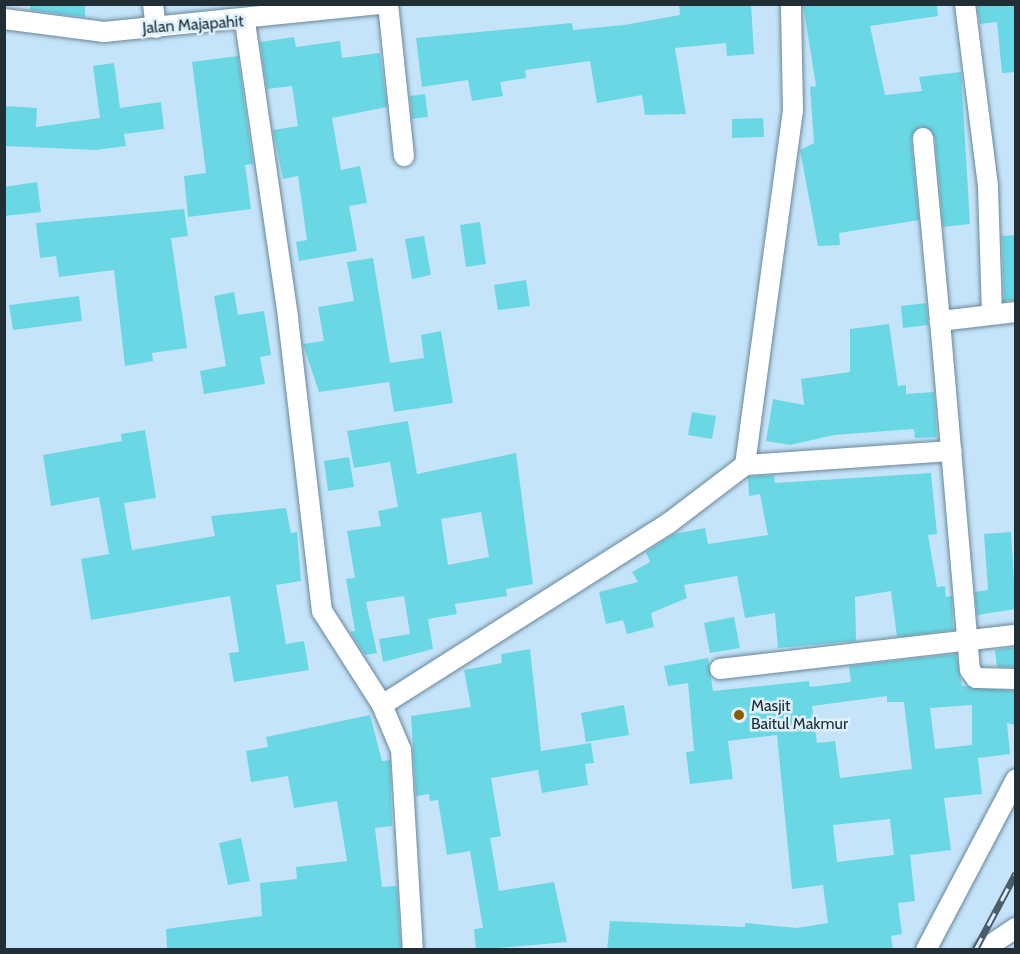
<!DOCTYPE html>
<html>
<head>
<meta charset="utf-8">
<style>
	body { margin:0 }
	#map { position:relative; width:1020px; height:954px; overflow:hidden; background:#c5e4fa; font-family:Cabin,sans-serif }
	div>[style] { position:absolute }
	.building>* { inset:0; background:#6ad8e4 }
	.roads { filter:drop-shadow(0 0 2px #69869a) drop-shadow(0 0 2px #69869a) }
	.street>* { height:20px; margin:-10px; padding:0 10px; transform-origin:10px; border-radius:10px; background:#fff }
	.rail>* { height:7px; margin-top:-3.5px; transform-origin:0; background:repeating-linear-gradient(90deg,#ddf0fd 0 14px,#4b5d68 0 28px); box-sizing:border-box; border-block:2px solid #4b5d68 }
	.dots>* { width:16px; height:16px; translate:-50% -50%; box-sizing:border-box; border:3px solid #ddf0fd; border-radius:50% }
	span { translate:-50% -50%; white-space:nowrap; text-align:center; line-height:1.15; -webkit-text-stroke:5px #ddf0fd; paint-order:stroke }
	.street-label { font-size:16px; color:#212e36 }
	.poi-label { font-size:16px; color:#212e36 }
	.left { translate:0 -50%; text-align:left }
	.frame { position:absolute; inset:0; border:6px solid #212e36; pointer-events:none }
</style>
</head>
<body>
<div id="map">
	<div class="building">
		<div style="clip-path:polygon(30px 4px,85px 4px,85px 17px,30px 10px)"></div>
		<div style="clip-path:polygon(679px 4px,751px 4px,754px 54px,727px 56px,726px 43px,675px 48px,686px 114px,645px 115px,642px 95px,597px 103px,590px 61px,525px 70px,526px 78px,500px 82px,503px 96px,472px 101px,468px 80px,422px 87px,416px 38px,572px 23px,573px 30px,624px 25px,680px 15px)"></div>
		<div style="clip-path:polygon(803px 4px,937px 4px,938px 16px,870px 26px,885px 95px,922px 91px,919px 77px,961px 72px,970px 224px,943px 227px,935px 137px,921px 126px,911px 139px,919px 220px,839px 233px,840px 245px,818px 246px,800px 150px,814px 143px,810px 87px,816px 86px)"></div>
		<div style="clip-path:polygon(977px 4px,1016px 4px,1016px 72px,1002px 73px,997px 22px,980px 24px)"></div>
		<div style="clip-path:polygon(294px 37px,296px 47px,340px 41px,342px 58px,380px 53px,387px 107px,332px 118px,341px 170px,360px 166px,367px 203px,349px 206px,357px 251px,299px 261px,296px 242px,307px 240px,298px 176px,283px 179px,273px 130px,298px 126px,292px 86px,267px 89px,260px 42px)"></div>
		<div style="clip-path:polygon(238px 56px,253px 164px,245px 165px,251px 209px,188px 217px,184px 176px,206px 173px,192px 62px)"></div>
		<div style="clip-path:polygon(114px 63px,120px 108px,161px 102px,164px 129px,124px 134px,126px 146px,96px 150px,4px 146px,4px 106px,37px 108px,36px 127px,100px 118px,93px 66px)"></div>
		<div style="clip-path:polygon(425px 94px,428px 117px,412px 119px,410px 96px)"></div>
		<div style="clip-path:polygon(763px 118px,764px 137px,732px 138px,732px 119px)"></div>
		<div style="clip-path:polygon(37px 182px,41px 212px,4px 216px,4px 187px)"></div>
		<div style="clip-path:polygon(184px 209px,188px 236px,171px 238px,187px 348px,152px 353px,153px 361px,125px 366px,114px 270px,59px 277px,56px 256px,40px 258px,36px 223px)"></div>
		<div style="clip-path:polygon(480px 222px,486px 264px,466px 267px,460px 225px)"></div>
		<div style="clip-path:polygon(1016px 235px,1016px 300px,1004px 301px,1002px 236px)"></div>
		<div style="clip-path:polygon(424px 236px,431px 275px,412px 279px,405px 239px)"></div>
		<div style="clip-path:polygon(373px 258px,390px 363px,424px 358px,421px 335px,441px 331px,453px 403px,394px 412px,389px 382px,319px 392px,303px 344px,324px 341px,318px 307px,354px 301px,347px 262px)"></div>
		<div style="clip-path:polygon(526px 280px,530px 306px,498px 310px,494px 285px)"></div>
		<div style="clip-path:polygon(234px 292px,238px 315px,264px 311px,271px 355px,260px 357px,265px 384px,204px 394px,200px 371px,226px 366px,214px 296px)"></div>
		<div style="clip-path:polygon(79px 296px,82px 321px,13px 330px,9px 305px)"></div>
		<div style="clip-path:polygon(926px 303px,928px 325px,903px 328px,901px 306px)"></div>
		<div style="clip-path:polygon(889px 324px,898px 386px,906px 385px,906px 394px,934px 392px,937px 437px,915px 438px,914px 429px,834px 435px,790px 445px,766px 441px,773px 399px,804px 405px,801px 379px,850px 372px,850px 329px)"></div>
		<div style="clip-path:polygon(692px 412px,716px 416px,712px 439px,688px 435px)"></div>
		<div style="clip-path:polygon(evenodd,408px 421px,417px 474px,516px 453px,533px 584px,506px 589px,507px 596px,455px 604px,457px 614px,428px 619px,433px 649px,383px 662px,379px 639px,410px 634px,404px 596px,366px 602px,377px 653px,365px 655px,350px 632px,355px 631px,346px 579px,355px 578px,347px 531px,381px 526px,378px 511px,398px 507px,390px 462px,354px 468px,347px 431px,408px 421px,481px 512px,489px 557px,448px 565px,441px 519px,481px 512px)"></div>
		<div style="clip-path:polygon(145px 430px,156px 498px,124px 503px,132px 550px,215px 536px,211px 516px,286px 508px,291px 533px,297px 532px,301px 581px,276px 585px,286px 644px,304px 641px,309px 670px,234px 682px,229px 653px,239px 652px,230px 596px,91px 620px,81px 559px,109px 554px,99px 497px,51px 506px,43px 455px,122px 441px,121px 434px)"></div>
		<div style="clip-path:polygon(349px 457px,354px 487px,328px 491px,324px 461px)"></div>
		<div style="clip-path:polygon(931px 473px,937px 534px,928px 535px,937px 587px,945px 586px,946px 597px,952px 596px,953px 630px,897px 637px,891px 591px,855px 597px,856px 641px,778px 648px,775px 613px,745px 618px,737px 576px,684px 585px,687px 598px,651px 613px,654px 627px,627px 634px,623px 620px,606px 624px,599px 592px,638px 582px,632px 572px,650px 562px,646px 552px,674px 534px,705px 528px,708px 544px,768px 535px,760px 494px,749px 496px,748px 477px,774px 475px,775px 483px)"></div>
		<div style="clip-path:polygon(1011px 532px,1016px 609px,977px 615px,975px 592px,988px 590px,984px 534px)"></div>
		<div style="clip-path:polygon(734px 617px,740px 648px,710px 653px,704px 623px)"></div>
		<div style="clip-path:polygon(1016px 647px,1016px 667px,997px 667px,995px 650px)"></div>
		<div style="clip-path:polygon(530px 649px,541px 751px,591px 743px,594px 763px,585px 764px,588px 785px,542px 793px,538px 770px,491px 778px,501px 836px,490px 838px,499px 891px,554px 882px,567px 942px,476px 950px,474px 929px,483px 928px,470px 851px,447px 855px,438px 800px,430px 801px,429px 794px,416px 796px,411px 716px,471px 707px,464px 670px,502px 663px,501px 654px)"></div>
		<div style="clip-path:polygon(evenodd,956px 654px,962px 686px,1016px 691px,1016px 725px,1007px 723px,1010px 754px,978px 758px,982px 794px,944px 798px,951px 850px,910px 855px,915px 901px,898px 903px,902px 934px,891px 936px,893px 950px,607px 950px,610px 921px,745px 927px,745px 923px,797px 928px,828px 923px,823px 885px,792px 889px,777px 735px,728px 741px,733px 779px,690px 784px,686px 752px,694px 751px,688px 683px,668px 686px,664px 666px,708px 658px,713px 691px,809px 681px,810px 687px,851px 682px,849px 666px,956px 654px,887px 696px,887px 702px,904px 702px,912px 769px,840px 778px,835px 741px,817px 743px,812px 706px,887px 696px,956px 654px,972px 705px,972px 745px,935px 749px,930px 708px,972px 705px,956px 654px,890px 819px,894px 855px,837px 862px,833px 825px,890px 819px)"></div>
		<div style="clip-path:polygon(624px 705px,629px 735px,586px 742px,581px 713px)"></div>
		<div style="clip-path:polygon(370px 715px,382px 761px,390px 760px,392px 826px,375px 828px,382px 887px,397px 886px,401px 950px,167px 948px,166px 929px,262px 916px,260px 883px,297px 879px,296px 867px,347px 861px,337px 801px,294px 808px,288px 776px,251px 782px,246px 751px,268px 747px,266px 737px)"></div>
		<div style="clip-path:polygon(241px 838px,250px 881px,228px 885px,219px 843px)"></div>
	</div>
	<div class="roads">
		<div class="street">
			<div style="left:153px;top:4px;width:24px;rotate:83deg"></div>
			<div style="left:388px;top:4px;width:153px;rotate:84deg"></div>
			<div style="left:965px;top:4px;width:184px;rotate:82.8deg"></div>
			<div style="left:988px;top:187px;width:127px;rotate:88.2deg"></div>
			<div style="left:4px;top:19px;width:101px;rotate:7.4deg"></div>
			<div style="left:104px;top:32px;width:279px;rotate:-5.8deg"></div>
			<div style="left:245px;top:22px;width:299px;rotate:81.7deg"></div>
			<div style="left:288px;top:318px;width:295px;rotate:83.4deg"></div>
			<div style="left:322px;top:611px;width:112px;rotate:57.4deg"></div>
			<div style="left:382px;top:705px;width:49px;rotate:67.1deg"></div>
			<div style="left:401px;top:750px;width:200px;rotate:86.6deg"></div>
			<div style="left:923px;top:138px;width:184px;rotate:84.7deg"></div>
			<div style="left:1016px;top:312px;width:77px;rotate:173.2deg"></div>
			<div style="left:940px;top:321px;width:350px;rotate:85.1deg"></div>
			<div style="left:970px;top:670px;width:10px;rotate:53deg"></div>
			<div style="left:976px;top:678px;width:40px;rotate:1.4deg"></div>
			<div style="left:745px;top:465px;width:357px;rotate:-82.3deg"></div>
			<div style="left:793px;top:111px;width:107px;rotate:-91.1deg"></div>
			<div style="left:720px;top:669px;width:298px;rotate:-6.6deg"></div>
			<div style="left:382px;top:705px;width:340px;rotate:-32.4deg"></div>
			<div style="left:669px;top:523px;width:96px;rotate:-37.3deg"></div>
			<div style="left:745px;top:465px;width:207px;rotate:-3.9deg"></div>
			<div style="left:926px;top:950px;width:193px;rotate:-62.2deg"></div>
			<div style="left:983px;top:950px;width:40px;rotate:-34deg"></div>
		</div>
	</div>
	<div class="rail">
		<div style="left:975px;top:950px;width:87px;rotate:-62deg"></div>
	</div>
	<div class="dots">
		<div style="left:739px;top:715px;background:#8b5a02"></div>
	</div>
	<div class="street-label">
		<span style="left:193px;top:25px;rotate:-4deg">Jalan Majapahit</span>
	</div>
	<div class="poi-label">
		<span class="left" style="left:751px;top:715px">Masjit<br>Baitul Makmur</span>
	</div>
	<div class="frame"></div>
</div>
</body>
</html>
